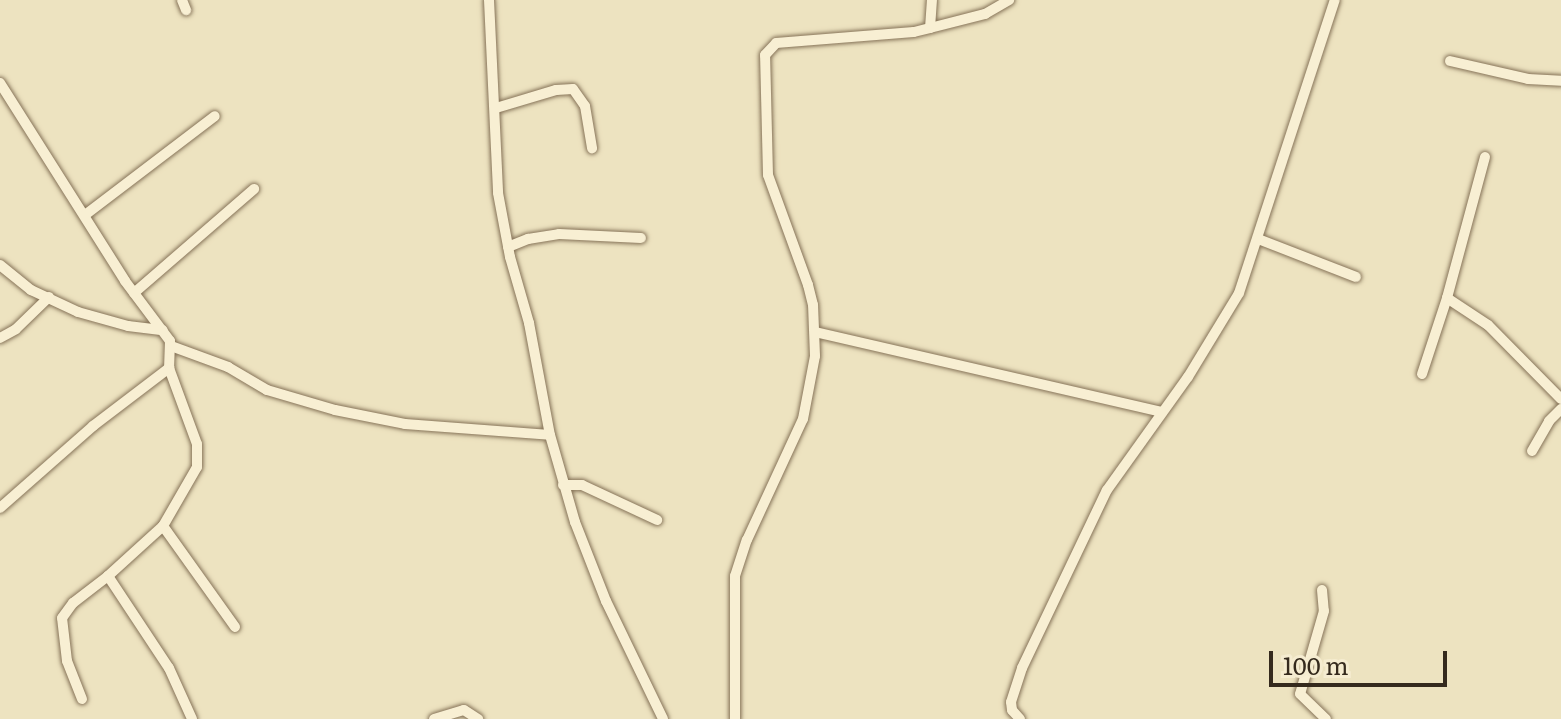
<!DOCTYPE html>
<html>
<head>
<meta charset="utf-8">
<style>
	body { margin:0 }
	#map { position:relative; width:1561px; height:719px; overflow:hidden; background:#ede3c0; font-family:Literata,serif }
	div>[style] { position:absolute }
	.roads { filter:drop-shadow(0 0 2px #867358) drop-shadow(0 0 2px #867358) }
	.minor>* { height:10px; margin:-5px; padding:0 5px; transform-origin:5px; border-radius:5px; background:#f8efd3 }
	span { translate:-50% -50%; white-space:nowrap; text-align:center; line-height:1.15; -webkit-text-stroke:7px #f5ecd0; paint-order:stroke }
	.scale { position:absolute; left:1269px; top:651px; width:178px; height:36px; box-sizing:border-box; border:4px solid #352a1d; border-top:0; padding-left:10px; font-size:24px; line-height:28px; white-space:nowrap; color:#352a1d; -webkit-text-stroke:6px #f5ecd0; paint-order:stroke }
</style>
</head>
<body>
<div id="map">
	<div class="roads">
		<div class="minor">
			<div style="left:182px;top:0;width:11px;rotate:68deg"></div>
			<div style="left:489px;top:0;width:193px;rotate:87.3deg"></div>
			<div style="left:498px;top:193px;width:65px;rotate:79.4deg"></div>
			<div style="left:510px;top:257px;width:69px;rotate:73.9deg"></div>
			<div style="left:529px;top:323px;width:114px;rotate:79.4deg"></div>
			<div style="left:550px;top:435px;width:91px;rotate:74deg"></div>
			<div style="left:575px;top:522px;width:85px;rotate:68.6deg"></div>
			<div style="left:606px;top:601px;width:131px;rotate:64.2deg"></div>
			<div style="left:930px;top:28px;width:57px;rotate:-14.3deg"></div>
			<div style="left:985px;top:14px;width:28px;rotate:-30deg"></div>
			<div style="left:1450px;top:61px;width:80px;rotate:13deg"></div>
			<div style="left:1528px;top:79px;width:33px;rotate:3deg"></div>
			<div style="left:0;top:83px;width:234px;rotate:57.7deg"></div>
			<div style="left:125px;top:281px;width:75px;rotate:53.1deg"></div>
			<div style="left:170px;top:341px;width:27px;rotate:92deg"></div>
			<div style="left:169px;top:368px;width:81px;rotate:69.8deg"></div>
			<div style="left:197px;top:444px;width:23px;rotate:90deg"></div>
			<div style="left:197px;top:467px;width:68px;rotate:120deg"></div>
			<div style="left:163px;top:526px;width:74px;rotate:137.7deg"></div>
			<div style="left:108px;top:576px;width:110px;rotate:56.5deg"></div>
			<div style="left:169px;top:668px;width:56px;rotate:65.7deg"></div>
			<div style="left:496px;top:108px;width:63px;rotate:-16.7deg"></div>
			<div style="left:556px;top:90px;width:17px;rotate:-3deg"></div>
			<div style="left:573px;top:89px;width:21px;rotate:55deg"></div>
			<div style="left:585px;top:106px;width:43px;rotate:80.5deg"></div>
			<div style="left:1485px;top:157px;width:146px;rotate:105.1deg"></div>
			<div style="left:1447px;top:298px;width:49px;rotate:33.4deg"></div>
			<div style="left:1488px;top:325px;width:104px;rotate:45.4deg"></div>
			<div style="left:85px;top:215px;width:163px;rotate:-37.3deg"></div>
			<div style="left:1258px;top:239px;width:105px;rotate:21.2deg"></div>
			<div style="left:508px;top:247px;width:22px;rotate:-22deg"></div>
			<div style="left:528px;top:239px;width:31px;rotate:-9deg"></div>
			<div style="left:559px;top:234px;width:82px;rotate:2.8deg"></div>
			<div style="left:0;top:265px;width:40px;rotate:39deg"></div>
			<div style="left:31px;top:290px;width:52px;rotate:25.1deg"></div>
			<div style="left:78px;top:312px;width:52px;rotate:15.6deg"></div>
			<div style="left:128px;top:326px;width:35px;rotate:7deg"></div>
			<div style="left:134px;top:293px;width:159px;rotate:-40.9deg"></div>
			<div style="left:815px;top:332px;width:356px;rotate:13deg"></div>
			<div style="left:0;top:338px;width:18px;rotate:-29deg"></div>
			<div style="left:16px;top:329px;width:46px;rotate:-44.1deg"></div>
			<div style="left:171px;top:346px;width:61px;rotate:20.2deg"></div>
			<div style="left:228px;top:367px;width:45px;rotate:30.5deg"></div>
			<div style="left:267px;top:390px;width:71px;rotate:16.4deg"></div>
			<div style="left:335px;top:410px;width:71px;rotate:11.3deg"></div>
			<div style="left:405px;top:424px;width:145px;rotate:4.3deg"></div>
			<div style="left:1422px;top:374px;width:80px;rotate:-71.8deg"></div>
			<div style="left:1532px;top:451px;width:34px;rotate:-60deg"></div>
			<div style="left:1549px;top:421px;width:17px;rotate:-45deg"></div>
			<div style="left:563px;top:485px;width:19px"></div>
			<div style="left:582px;top:485px;width:83px;rotate:25deg"></div>
			<div style="left:0;top:508px;width:124px;rotate:-41.4deg"></div>
			<div style="left:93px;top:426px;width:96px;rotate:-37.3deg"></div>
			<div style="left:163px;top:526px;width:124px;rotate:54.5deg"></div>
			<div style="left:1322px;top:590px;width:21px;rotate:85deg"></div>
			<div style="left:1324px;top:611px;width:86px;rotate:106.1deg"></div>
			<div style="left:1300px;top:694px;width:36px;rotate:44deg"></div>
			<div style="left:82px;top:699px;width:41px;rotate:-111.5deg"></div>
			<div style="left:67px;top:661px;width:43px;rotate:-96.6deg"></div>
			<div style="left:62px;top:618px;width:19px;rotate:-54deg"></div>
			<div style="left:73px;top:603px;width:44px;rotate:-37.6deg"></div>
			<div style="left:434px;top:719px;width:31px;rotate:-17deg"></div>
			<div style="left:464px;top:710px;width:17px;rotate:33deg"></div>
			<div style="left:735px;top:719px;width:143px;rotate:-90deg"></div>
			<div style="left:735px;top:576px;width:38px;rotate:-72deg"></div>
			<div style="left:747px;top:540px;width:133px;rotate:-65.2deg"></div>
			<div style="left:803px;top:419px;width:64px;rotate:-79.2deg"></div>
			<div style="left:815px;top:356px;width:51px;rotate:-92.2deg"></div>
			<div style="left:813px;top:305px;width:21px;rotate:-104deg"></div>
			<div style="left:808px;top:285px;width:117px;rotate:-110deg"></div>
			<div style="left:768px;top:175px;width:120px;rotate:-91.4deg"></div>
			<div style="left:765px;top:55px;width:16px;rotate:-47deg"></div>
			<div style="left:776px;top:43px;width:138px;rotate:-4.6deg"></div>
			<div style="left:914px;top:32px;width:16px;rotate:-14deg"></div>
			<div style="left:930px;top:28px;width:28px;rotate:-86deg"></div>
			<div style="left:1020px;top:719px;width:12px;rotate:-132deg"></div>
			<div style="left:1012px;top:710px;width:8px;rotate:-97deg"></div>
			<div style="left:1011px;top:702px;width:36px;rotate:-72deg"></div>
			<div style="left:1022px;top:668px;width:197px;rotate:-64.5deg"></div>
			<div style="left:1107px;top:490px;width:139px;rotate:-54.4deg"></div>
			<div style="left:1188px;top:377px;width:98px;rotate:-58.7deg"></div>
			<div style="left:1239px;top:293px;width:308px;rotate:-71.9deg"></div>
		</div>
	</div>
	<div class="scale">100 m</div>
</div>
</body>
</html>
